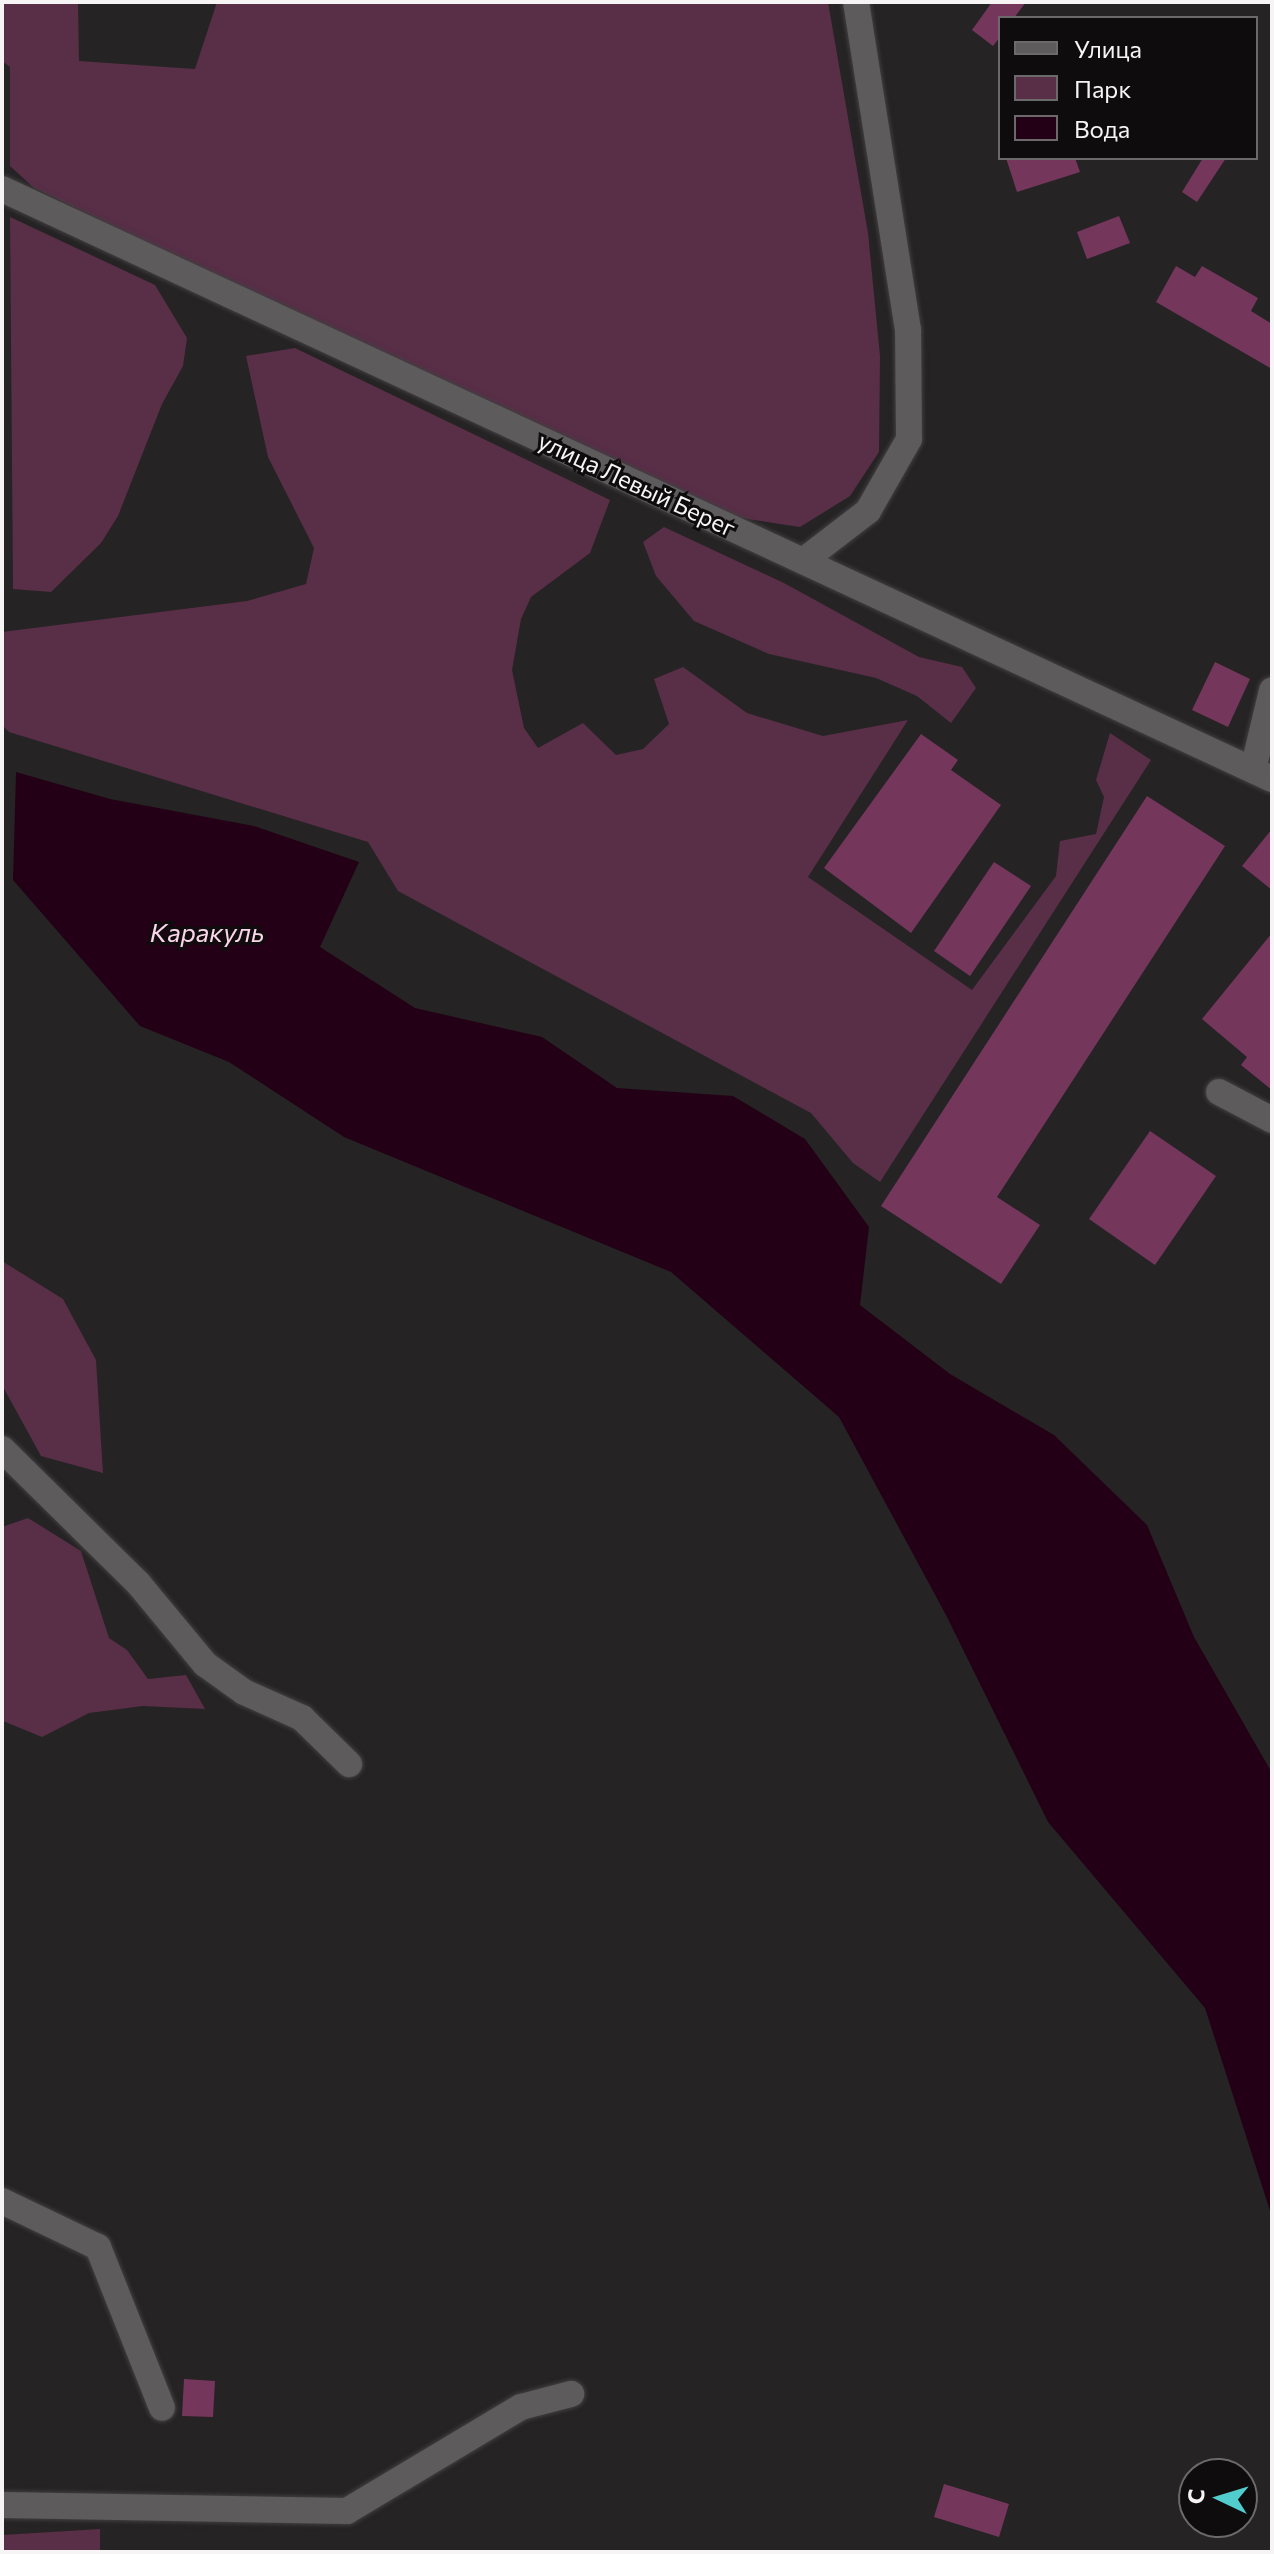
<!DOCTYPE html>
<html>
<head>
<meta charset="utf-8">
<style>
	body { margin:0 }
	#map { position:relative; width:1274px; height:2554px; overflow:hidden; background:#252324; font-family:Commissioner,sans-serif }
	div>[style] { position:absolute }
	.green>* { inset:0; background:#592e47 }
	.water>* { inset:0; background:#240016 }
	.building>* { inset:0; background:#75365c }
	.roads { filter:drop-shadow(0 0 2px #413f40) drop-shadow(0 0 2px #413f40) }
	.minor>* { height:26px; margin:-13px; padding:0 13px; transform-origin:13px; border-radius:13px; background:#5e5b5d }
	span { translate:-50% -50%; white-space:nowrap; text-align:center; line-height:1.15; -webkit-text-stroke:6px #0e0c0d; paint-order:stroke }
	.street-label { font-size:24px; color:#f6f4f5 }
	.water-label { font-size:26px; color:#fdd5ea; font-style:italic }
	.frame { position:absolute; inset:0; border:4px solid #f6f4f5; pointer-events:none }
	.legend { position:absolute; left:998px; top:16px; width:260px; height:144px; box-sizing:border-box; background:#0e0c0d; border:2px solid #6b696a; margin:0; padding:10px 14px; list-style:none; font-size:24px; color:#f6f4f5 }
	.legend li { display:flex; align-items:center; gap:16px; height:40px }
	.legend b { width:40px; border:2px solid #6b696a }
	.north { position:absolute; left:1178px; top:2458px; width:80px; height:80px; box-sizing:border-box; background:#0e0c0d; border:2px solid #6b696a; border-radius:50%; rotate:274deg; font-size:22px; font-weight:700; line-height:32px; text-align:center; color:#f6f4f5 }
	.north::after { content:''; display:block; margin:auto; width:28px; height:36px; background:#52cdcd; clip-path:polygon(50% 0,100% 100%,50% 72%,0 100%) }
</style>
</head>
<body>
<div id="map">
	<div class="green">
		<div style="clip-path:polygon(2px 2px,78px 2px,79px 61px,195px 69px,217px 2px,828px 2px,868px 233px,880px 356px,879px 452px,850px 496px,800px 527px,696px 511px,34px 188px,10px 166px,10px 67px,2px 61px)"></div>
		<div style="clip-path:polygon(10px 217px,155px 285px,187px 338px,183px 366px,162px 404px,118px 516px,101px 543px,51px 592px,13px 589px)"></div>
		<div style="clip-path:polygon(295px 348px,610px 500px,590px 553px,531px 597px,521px 619px,512px 670px,524px 728px,538px 748px,583px 723px,616px 755px,643px 749px,669px 724px,654px 679px,683px 667px,747px 713px,823px 736px,908px 720px,808px 877px,972px 990px,1056px 876px,1060px 841px,1096px 834px,1104px 797px,1096px 780px,1110px 733px,1151px 760px,880px 1182px,853px 1163px,811px 1113px,398px 891px,368px 842px,9px 732px,2px 725px,2px 632px,247px 601px,306px 584px,314px 548px,268px 457px,246px 356px)"></div>
		<div style="clip-path:polygon(664px 527px,784px 583px,919px 657px,962px 667px,976px 688px,951px 723px,917px 696px,876px 678px,769px 654px,694px 621px,656px 576px,643px 542px)"></div>
		<div style="clip-path:polygon(2px 1261px,63px 1299px,96px 1360px,103px 1473px,41px 1456px,2px 1385px)"></div>
		<div style="clip-path:polygon(28px 1518px,81px 1551px,109px 1638px,127px 1650px,148px 1679px,186px 1675px,205px 1709px,143px 1706px,89px 1713px,42px 1737px,3px 1721px,2px 1527px)"></div>
		<div style="clip-path:polygon(100px 2529px,100px 2552px,2px 2552px,2px 2535px)"></div>
	</div>
	<div class="water">
		<div style="clip-path:polygon(16px 772px,110px 799px,254px 826px,359px 862px,320px 947px,415px 1008px,542px 1037px,617px 1088px,733px 1096px,805px 1139px,869px 1227px,860px 1305px,950px 1374px,1054px 1435px,1147px 1525px,1194px 1637px,1272px 1773px,1272px 2217px,1205px 2008px,1048px 1822px,946px 1615px,839px 1417px,671px 1272px,344px 1137px,229px 1062px,140px 1026px,13px 880px)"></div>
	</div>
	<div class="building">
		<div style="clip-path:polygon(992px 2px,1026px 2px,1014px 18px,1000px 18px,1000px 37px,993px 46px,972px 30px)"></div>
		<div style="clip-path:polygon(1006px 158px,1075px 158px,1080px 172px,1017px 192px)"></div>
		<div style="clip-path:polygon(1203px 158px,1226px 158px,1197px 202px,1182px 192px)"></div>
		<div style="clip-path:polygon(1119px 216px,1130px 243px,1087px 259px,1077px 232px)"></div>
		<div style="clip-path:polygon(1176px 266px,1195px 277px,1202px 266px,1258px 298px,1251px 311px,1272px 324px,1272px 369px,1156px 302px)"></div>
		<div style="clip-path:polygon(1215px 662px,1250px 679px,1228px 727px,1192px 710px)"></div>
		<div style="clip-path:polygon(921px 734px,958px 760px,951px 770px,1001px 805px,911px 933px,824px 868px)"></div>
		<div style="clip-path:polygon(1147px 796px,1225px 846px,997px 1197px,1040px 1225px,1001px 1284px,881px 1206px)"></div>
		<div style="clip-path:polygon(1272px 829px,1272px 890px,1242px 866px)"></div>
		<div style="clip-path:polygon(994px 862px,1031px 886px,970px 976px,934px 951px)"></div>
		<div style="clip-path:polygon(1272px 933px,1272px 1090px,1241px 1065px,1247px 1057px,1202px 1019px)"></div>
		<div style="clip-path:polygon(1150px 1131px,1216px 1176px,1155px 1265px,1089px 1219px)"></div>
		<div style="clip-path:polygon(184px 2379px,215px 2381px,213px 2417px,182px 2416px)"></div>
		<div style="clip-path:polygon(944px 2484px,1009px 2504px,999px 2537px,934px 2517px)"></div>
	</div>
	<div class="roads">
		<div class="minor">
			<div style="left:2px;top:189px;width:1400px;rotate:24.92deg"></div>
			<div style="left:803px;top:561px;width:82px;rotate:-37.6deg"></div>
			<div style="left:868px;top:511px;width:83px;rotate:-60.3deg"></div>
			<div style="left:909px;top:439px;width:109px;rotate:-90.5deg"></div>
			<div style="left:908px;top:330px;width:332px;rotate:-99deg"></div>
			<div style="left:1253px;top:770px;width:82px;rotate:-76.6deg"></div>
			<div style="left:1219px;top:1092px;width:60px;rotate:27.8deg"></div>
			<div style="left:2px;top:1449px;width:191px;rotate:44.6deg"></div>
			<div style="left:138px;top:1583px;width:105px;rotate:50.4deg"></div>
			<div style="left:205px;top:1664px;width:48px;rotate:35.7deg"></div>
			<div style="left:244px;top:1692px;width:64px;rotate:24.1deg"></div>
			<div style="left:302px;top:1718px;width:66px;rotate:44.4deg"></div>
			<div style="left:2px;top:2201px;width:106px;rotate:25.6deg"></div>
			<div style="left:98px;top:2247px;width:173px;rotate:68.3deg"></div>
			<div style="left:2px;top:2505px;width:345px;rotate:1deg"></div>
			<div style="left:347px;top:2511px;width:203px;rotate:-30.9deg"></div>
			<div style="left:521px;top:2407px;width:52px;rotate:-14.6deg"></div>
		</div>
	</div>
	<div class="street-label">
		<span style="left:637px;top:484px;rotate:25deg">улица Левый Берег</span>
	</div>
	<div class="water-label">
		<span style="left:207px;top:932px">Каракуль</span>
	</div>
	<div class="frame"></div>
	<ul class="legend">
	<li><b style="height:10px;background:#5e5b5d"></b>Улица</li>
	<li><b style="height:22px;background:#592e47"></b>Парк</li>
	<li><b style="height:22px;background:#240016"></b>Вода</li>
	</ul>
	<div class="north">С</div>
</div>
</body>
</html>
